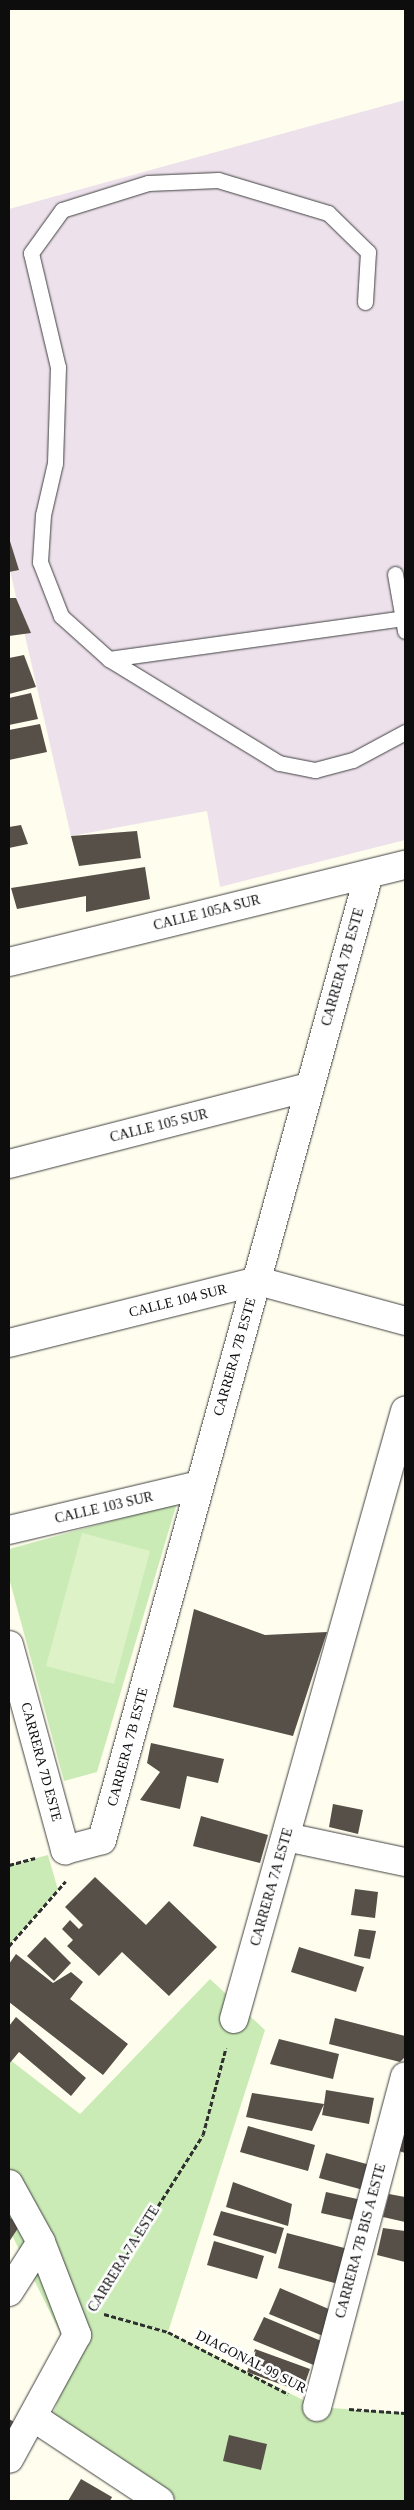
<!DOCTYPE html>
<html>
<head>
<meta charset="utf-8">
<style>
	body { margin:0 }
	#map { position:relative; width:414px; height:2510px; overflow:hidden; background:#fffeee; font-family:"Times New Roman",serif }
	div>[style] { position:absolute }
	.industrial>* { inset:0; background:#ede1ec }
	.green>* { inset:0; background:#cbebb6 }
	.pitch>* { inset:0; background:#def2c8 }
	.building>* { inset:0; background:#575049 }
	.path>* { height:3px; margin-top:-1.5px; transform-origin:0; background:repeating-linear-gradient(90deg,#2f2f2f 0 5px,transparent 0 7.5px) }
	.roads { filter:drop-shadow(0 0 1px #404040) drop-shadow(0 0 1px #404040) }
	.service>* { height:15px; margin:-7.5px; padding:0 7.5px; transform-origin:7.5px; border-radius:7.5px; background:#fff }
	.minor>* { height:28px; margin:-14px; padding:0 14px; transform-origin:14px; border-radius:14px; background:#fff }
	.tertiary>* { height:28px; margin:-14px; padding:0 14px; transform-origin:14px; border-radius:14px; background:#fff }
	span { translate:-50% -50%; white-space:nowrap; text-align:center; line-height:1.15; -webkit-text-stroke:5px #fff; paint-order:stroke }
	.street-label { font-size:14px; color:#0d0d0d }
	.frame { position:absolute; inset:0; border:10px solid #0d0d0d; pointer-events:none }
</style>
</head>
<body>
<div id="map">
	<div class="industrial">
		<div style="clip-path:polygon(405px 100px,405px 840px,220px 887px,207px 811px,71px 836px,9px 566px,9px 209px)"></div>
	</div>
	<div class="green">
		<div style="clip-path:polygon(177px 1503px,97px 1772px,64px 1781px,9px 1578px,9px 1549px)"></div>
		<div style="clip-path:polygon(48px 1855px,58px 1890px,9px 1946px,9px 1865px)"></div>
		<div style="clip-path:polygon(210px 1979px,265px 2030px,168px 2332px,317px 2407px,405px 2413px,405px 2501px,178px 2501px,50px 2421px,74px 2361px,9px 2229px,9px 2059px,80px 2114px)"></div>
	</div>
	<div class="pitch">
		<div style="clip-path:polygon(82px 1533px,150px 1551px,114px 1684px,46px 1666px)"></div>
	</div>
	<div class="building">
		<div style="clip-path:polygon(9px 538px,19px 570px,9px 572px)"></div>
		<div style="clip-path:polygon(9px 598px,16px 598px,31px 633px,9px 636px)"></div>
		<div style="clip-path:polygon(24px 655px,36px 687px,9px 694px,9px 658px)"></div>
		<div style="clip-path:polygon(31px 693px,38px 719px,9px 725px,9px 698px)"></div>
		<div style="clip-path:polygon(40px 724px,47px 752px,9px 760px,9px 730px)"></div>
		<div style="clip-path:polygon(21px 825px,28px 844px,9px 848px,9px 827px)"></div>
		<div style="clip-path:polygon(137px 831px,141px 858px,79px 866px,71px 836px)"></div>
		<div style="clip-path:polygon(145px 867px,150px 899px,86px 912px,86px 896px,17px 909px,11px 888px)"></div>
		<div style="clip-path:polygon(194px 1609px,265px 1635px,327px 1632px,293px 1736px,173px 1707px)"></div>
		<div style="clip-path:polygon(151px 1743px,224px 1759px,218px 1783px,187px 1776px,180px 1809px,140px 1800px,160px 1772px,147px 1763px)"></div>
		<div style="clip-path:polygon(333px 1804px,363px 1810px,358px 1834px,329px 1827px)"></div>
		<div style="clip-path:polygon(201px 1816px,268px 1835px,260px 1863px,193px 1846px)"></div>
		<div style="clip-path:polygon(95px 1877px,146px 1925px,169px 1901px,217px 1947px,169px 1996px,122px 1952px,99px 1976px,67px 1946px,73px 1940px,62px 1929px,70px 1920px,79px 1929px,83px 1925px,65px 1907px)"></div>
		<div style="clip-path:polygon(355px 1889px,378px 1892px,375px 1918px,351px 1915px)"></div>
		<div style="clip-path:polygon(359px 1929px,376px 1931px,370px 1959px,354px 1956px)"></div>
		<div style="clip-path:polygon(45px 1937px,71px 1963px,54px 1981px,27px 1956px)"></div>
		<div style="clip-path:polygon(299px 1947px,364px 1967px,356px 1992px,291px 1972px)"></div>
		<div style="clip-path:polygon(16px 1954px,53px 1983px,71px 1972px,83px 1982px,70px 1999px,128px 2044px,103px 2075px,9px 2002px,9px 1964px)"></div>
		<div style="clip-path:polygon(16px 2017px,86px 2078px,71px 2096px,19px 2052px,9px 2064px,9px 2026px)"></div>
		<div style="clip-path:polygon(335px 2018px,405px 2036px,405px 2057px,400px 2062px,329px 2044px)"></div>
		<div style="clip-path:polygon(279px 2039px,339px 2054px,333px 2079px,270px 2064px)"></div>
		<div style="clip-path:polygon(326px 2090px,374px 2098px,369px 2124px,322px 2115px,324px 2104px,312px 2131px,246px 2117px,252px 2093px,324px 2104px)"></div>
		<div style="clip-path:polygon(405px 2125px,405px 2153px,396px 2150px)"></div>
		<div style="clip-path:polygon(248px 2126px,315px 2145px,308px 2171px,240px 2152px)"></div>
		<div style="clip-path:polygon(326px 2153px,374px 2166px,367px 2191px,319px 2178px)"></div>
		<div style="clip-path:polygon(233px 2182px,292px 2204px,288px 2226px,226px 2207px)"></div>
		<div style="clip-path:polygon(326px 2192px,366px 2201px,361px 2222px,321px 2213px)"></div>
		<div style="clip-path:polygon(389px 2194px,405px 2197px,405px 2222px,383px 2217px)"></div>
		<div style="clip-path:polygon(221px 2211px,284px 2228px,276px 2254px,213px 2235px)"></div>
		<div style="clip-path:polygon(9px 2217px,20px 2225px,9px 2242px)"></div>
		<div style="clip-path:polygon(383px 2228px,405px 2231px,405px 2262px,377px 2255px)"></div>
		<div style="clip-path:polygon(287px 2233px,352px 2250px,342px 2285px,278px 2268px)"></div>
		<div style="clip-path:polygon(214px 2241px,264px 2256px,257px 2279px,207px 2265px)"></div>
		<div style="clip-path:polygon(280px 2288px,338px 2313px,328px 2338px,269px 2314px)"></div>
		<div style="clip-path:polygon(264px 2317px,326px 2343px,316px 2366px,253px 2340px)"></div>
		<div style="clip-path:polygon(255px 2349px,310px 2369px,302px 2392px,247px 2372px)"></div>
		<div style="clip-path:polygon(9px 2419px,14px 2422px,9px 2431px)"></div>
		<div style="clip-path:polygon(229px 2435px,267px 2444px,261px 2470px,223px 2461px)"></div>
		<div style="clip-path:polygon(81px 2479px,112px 2497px,110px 2501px,68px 2501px)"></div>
	</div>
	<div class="path">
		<div style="left:9px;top:1865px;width:27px;rotate:-15deg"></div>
		<div style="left:9px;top:1946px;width:86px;rotate:-48.8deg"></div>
		<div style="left:98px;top:2301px;width:196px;rotate:-57.7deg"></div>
		<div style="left:203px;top:2135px;width:90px;rotate:-75.2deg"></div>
		<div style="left:104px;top:2314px;width:66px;rotate:15.7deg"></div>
		<div style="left:168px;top:2332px;width:135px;rotate:27.3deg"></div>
		<div style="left:349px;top:2409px;width:56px;rotate:4.1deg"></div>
	</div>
	<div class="roads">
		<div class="service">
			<div style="left:365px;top:302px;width:50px;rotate:-86.6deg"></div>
			<div style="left:368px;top:252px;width:56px;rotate:-135.7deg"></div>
			<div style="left:328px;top:213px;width:115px;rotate:-163.3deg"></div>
			<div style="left:218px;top:180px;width:70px;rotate:177.5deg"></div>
			<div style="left:148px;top:183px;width:90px;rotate:162.6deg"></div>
			<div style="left:62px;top:210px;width:53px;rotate:125.8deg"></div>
			<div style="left:31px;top:253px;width:117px;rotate:76.7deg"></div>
			<div style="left:58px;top:367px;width:96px;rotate:91.8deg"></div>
			<div style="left:55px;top:463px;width:53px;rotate:103deg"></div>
			<div style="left:43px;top:515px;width:47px;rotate:93.7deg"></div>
			<div style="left:40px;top:562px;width:58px;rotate:68.7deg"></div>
			<div style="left:61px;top:616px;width:64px;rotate:41.9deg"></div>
			<div style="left:109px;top:659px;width:199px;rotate:31.5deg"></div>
			<div style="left:279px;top:763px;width:37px;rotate:11deg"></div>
			<div style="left:315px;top:770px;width:39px;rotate:-15deg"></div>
			<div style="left:353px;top:760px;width:59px;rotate:-28.3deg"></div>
			<div style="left:395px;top:574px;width:58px;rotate:80deg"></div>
			<div style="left:109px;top:659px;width:297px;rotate:-7.9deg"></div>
		</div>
		<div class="minor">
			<div style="left:9px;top:1164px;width:310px;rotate:-14.4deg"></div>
			<div style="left:9px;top:1343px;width:257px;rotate:-14deg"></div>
			<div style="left:258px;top:1281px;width:152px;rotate:15.2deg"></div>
			<div style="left:9px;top:1530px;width:195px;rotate:-13.3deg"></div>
			<div style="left:9px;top:1645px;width:213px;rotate:74.7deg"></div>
			<div style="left:65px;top:1850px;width:38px;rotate:-15deg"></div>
			<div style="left:102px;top:1840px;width:1002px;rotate:-74.55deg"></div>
			<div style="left:286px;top:1837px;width:122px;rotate:11.9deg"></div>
			<div style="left:234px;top:2019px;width:632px;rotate:-74.29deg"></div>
			<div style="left:9px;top:2184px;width:66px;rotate:61.1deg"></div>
			<div style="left:41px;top:2242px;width:100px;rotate:68.8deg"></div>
			<div style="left:77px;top:2335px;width:141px;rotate:118.7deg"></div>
			<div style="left:9px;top:2292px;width:59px;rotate:-57.4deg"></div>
			<div style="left:317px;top:2407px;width:342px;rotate:-75.1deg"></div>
			<div style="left:33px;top:2417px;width:152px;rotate:33.5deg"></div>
		</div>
		<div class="tertiary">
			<div style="left:9px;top:962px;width:408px;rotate:-13.8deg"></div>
		</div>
	</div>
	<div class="street-label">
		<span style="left:207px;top:913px;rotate:-14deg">CALLE 105A SUR</span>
		<span style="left:343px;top:967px;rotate:-74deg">CARRERA 7B ESTE</span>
		<span style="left:159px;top:1126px;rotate:-14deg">CALLE 105 SUR</span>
		<span style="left:178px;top:1301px;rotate:-14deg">CALLE 104 SUR</span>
		<span style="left:235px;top:1357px;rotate:-74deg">CARRERA 7B ESTE</span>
		<span style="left:104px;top:1508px;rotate:-13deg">CALLE 103 SUR</span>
		<span style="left:128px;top:1747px;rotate:-75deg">CARRERA 7B ESTE</span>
		<span style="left:41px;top:1762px;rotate:75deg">CARRERA 7D ESTE</span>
		<span style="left:272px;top:1887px;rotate:-74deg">CARRERA 7A ESTE</span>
		<span style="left:361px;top:2241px;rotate:-75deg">CARRERA 7B BIS A ESTE</span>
		<span style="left:124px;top:2259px;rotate:-58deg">CARRERA 7A ESTE</span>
		<span style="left:251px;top:2362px;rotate:27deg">DIAGONAL 99 SUR</span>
	</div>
	<div class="frame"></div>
</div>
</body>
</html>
